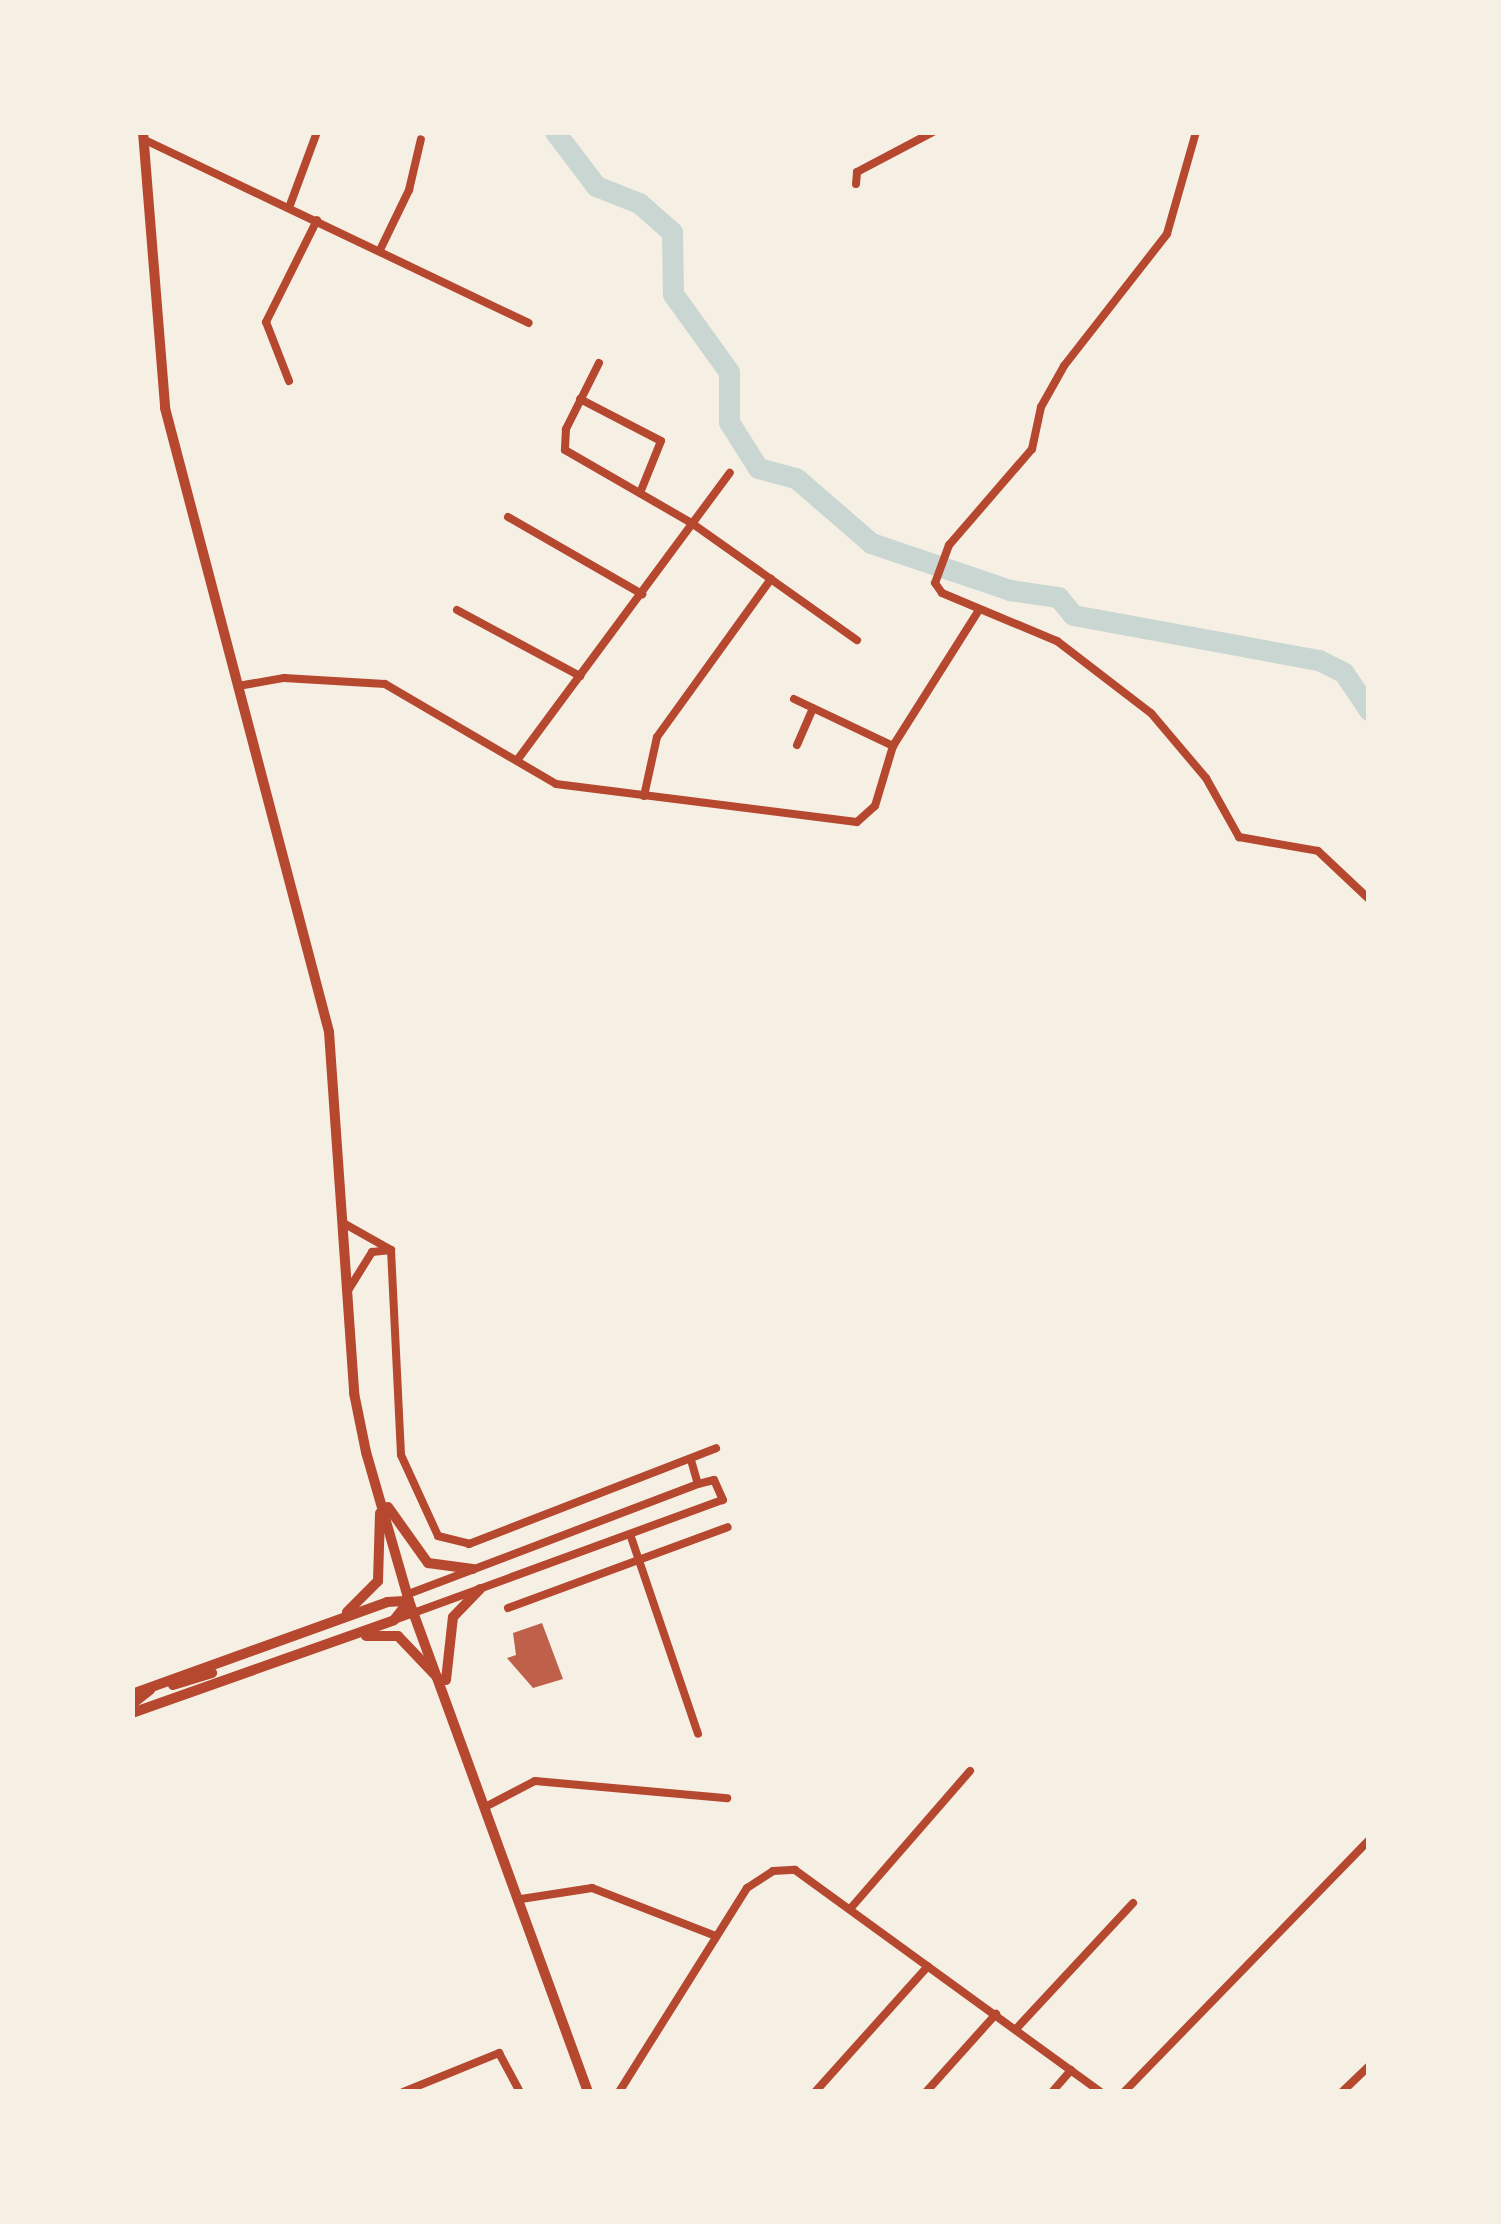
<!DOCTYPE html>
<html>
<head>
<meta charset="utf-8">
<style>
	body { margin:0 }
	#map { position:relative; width:1501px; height:2224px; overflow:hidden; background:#f6efe4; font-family:"PT Sans",sans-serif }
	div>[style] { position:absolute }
	.river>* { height:21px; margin:-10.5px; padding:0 10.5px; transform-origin:10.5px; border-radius:10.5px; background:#c9d6d2 }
	.building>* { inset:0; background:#bf614a }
	.minor>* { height:8px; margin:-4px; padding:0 4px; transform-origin:4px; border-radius:4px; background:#b5482f }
	.primary>* { height:10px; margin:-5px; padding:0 5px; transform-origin:5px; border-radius:5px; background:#b5482f }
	span { translate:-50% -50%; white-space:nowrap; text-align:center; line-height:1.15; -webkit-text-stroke:9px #f6efe4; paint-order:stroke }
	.frame { position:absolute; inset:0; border:135px solid #f6efe4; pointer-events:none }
</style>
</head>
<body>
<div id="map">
	<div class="river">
		<div style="left:555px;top:132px;width:68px;rotate:52.8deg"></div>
		<div style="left:596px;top:186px;width:46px;rotate:21.6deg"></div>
		<div style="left:639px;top:203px;width:44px;rotate:41.3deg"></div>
		<div style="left:672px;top:232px;width:62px;rotate:89.1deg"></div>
		<div style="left:673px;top:294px;width:96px;rotate:54.3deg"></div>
		<div style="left:729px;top:372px;width:50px;rotate:90deg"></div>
		<div style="left:729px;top:422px;width:54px;rotate:57.8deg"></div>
		<div style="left:758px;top:468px;width:39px;rotate:15deg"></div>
		<div style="left:796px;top:478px;width:99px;rotate:40.9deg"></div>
		<div style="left:871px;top:543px;width:147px;rotate:18.7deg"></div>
		<div style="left:1010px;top:590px;width:49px;rotate:8.3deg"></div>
		<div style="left:1058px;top:597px;width:23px;rotate:50deg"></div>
		<div style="left:1073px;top:615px;width:250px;rotate:10.4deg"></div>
		<div style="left:1319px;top:660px;width:28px;rotate:27deg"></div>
		<div style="left:1344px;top:673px;width:45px;rotate:56deg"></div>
	</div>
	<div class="building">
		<div style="clip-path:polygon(542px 1623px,563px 1679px,533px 1688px,507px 1658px,516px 1655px,513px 1633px)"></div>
	</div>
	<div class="minor">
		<div style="left:1196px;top:132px;width:106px;rotate:105.9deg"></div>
		<div style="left:1167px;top:234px;width:167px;rotate:128deg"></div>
		<div style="left:1064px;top:366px;width:47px;rotate:119.3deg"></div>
		<div style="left:1041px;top:407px;width:43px;rotate:102.1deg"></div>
		<div style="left:1032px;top:449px;width:127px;rotate:130.8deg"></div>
		<div style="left:949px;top:545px;width:40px;rotate:110.2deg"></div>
		<div style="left:935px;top:583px;width:12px;rotate:55deg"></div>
		<div style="left:942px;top:593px;width:125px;rotate:22.7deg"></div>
		<div style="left:1057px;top:641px;width:118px;rotate:37.5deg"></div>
		<div style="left:1151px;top:713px;width:85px;rotate:49.8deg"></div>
		<div style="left:1206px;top:778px;width:68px;rotate:60.8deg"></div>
		<div style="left:1239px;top:837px;width:80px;rotate:10deg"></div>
		<div style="left:1318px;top:851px;width:70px;rotate:43.3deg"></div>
		<div style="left:145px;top:140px;width:425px;rotate:25.5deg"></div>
		<div style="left:856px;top:184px;width:12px;rotate:-85deg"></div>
		<div style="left:857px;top:172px;width:86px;rotate:-27.8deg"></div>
		<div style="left:290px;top:205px;width:78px;rotate:-69.7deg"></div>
		<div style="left:380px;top:250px;width:67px;rotate:-64.2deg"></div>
		<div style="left:409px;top:190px;width:52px;rotate:-76.8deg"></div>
		<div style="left:599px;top:363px;width:74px;rotate:116.6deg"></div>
		<div style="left:566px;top:429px;width:21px;rotate:93deg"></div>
		<div style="left:565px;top:450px;width:148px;rotate:30deg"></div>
		<div style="left:693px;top:524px;width:201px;rotate:35.3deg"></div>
		<div style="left:289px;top:381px;width:63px;rotate:-111.3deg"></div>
		<div style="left:266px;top:322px;width:114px;rotate:-63.4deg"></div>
		<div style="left:580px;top:399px;width:91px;rotate:27.4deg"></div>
		<div style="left:661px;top:441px;width:56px;rotate:112deg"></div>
		<div style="left:508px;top:517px;width:155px;rotate:29.9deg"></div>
		<div style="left:457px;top:610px;width:140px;rotate:28.2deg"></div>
		<div style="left:238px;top:686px;width:47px;rotate:-9.9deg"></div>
		<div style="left:284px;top:678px;width:101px;rotate:3.4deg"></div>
		<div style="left:385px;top:684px;width:198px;rotate:30.3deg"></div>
		<div style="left:556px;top:784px;width:303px;rotate:7.2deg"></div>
		<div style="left:857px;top:822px;width:24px;rotate:-42deg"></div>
		<div style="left:875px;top:806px;width:63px;rotate:-73.3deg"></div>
		<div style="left:893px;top:746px;width:161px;rotate:-57.7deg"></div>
		<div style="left:794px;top:699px;width:110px;rotate:25.4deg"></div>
		<div style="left:797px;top:745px;width:40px;rotate:-66.6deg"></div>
		<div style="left:518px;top:759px;width:356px;rotate:-53.5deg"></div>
		<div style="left:644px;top:796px;width:60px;rotate:-77.6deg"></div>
		<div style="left:657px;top:737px;width:195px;rotate:-54.2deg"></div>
		<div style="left:345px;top:1224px;width:53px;rotate:29.5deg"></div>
		<div style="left:391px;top:1250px;width:19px;rotate:174deg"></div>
		<div style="left:372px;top:1252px;width:44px;rotate:121.9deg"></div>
		<div style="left:391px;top:1250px;width:205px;rotate:87.2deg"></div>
		<div style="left:401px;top:1455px;width:89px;rotate:65.4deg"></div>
		<div style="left:438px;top:1536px;width:32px;rotate:14deg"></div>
		<div style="left:469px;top:1544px;width:265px;rotate:-21.2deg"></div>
		<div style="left:691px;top:1460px;width:25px;rotate:74deg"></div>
		<div style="left:630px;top:1534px;width:211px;rotate:71.2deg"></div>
		<div style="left:508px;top:1608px;width:234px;rotate:-20.2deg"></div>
		<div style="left:397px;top:1619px;width:347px;rotate:-20.1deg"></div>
		<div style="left:723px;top:1500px;width:22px;rotate:-114deg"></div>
		<div style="left:714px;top:1480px;width:16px;rotate:166deg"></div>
		<div style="left:698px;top:1484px;width:312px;rotate:159.2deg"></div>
		<div style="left:487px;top:1806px;width:54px;rotate:-27.5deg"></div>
		<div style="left:535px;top:1781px;width:193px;rotate:5.1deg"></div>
		<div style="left:521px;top:1899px;width:72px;rotate:-8.8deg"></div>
		<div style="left:592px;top:1888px;width:130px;rotate:21.2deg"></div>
		<div style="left:850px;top:1909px;width:183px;rotate:-49deg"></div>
		<div style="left:1016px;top:2029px;width:172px;rotate:-47.1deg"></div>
		<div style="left:403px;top:2092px;width:104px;rotate:-22.1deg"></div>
		<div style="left:499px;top:2053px;width:44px;rotate:61.7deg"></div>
		<div style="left:619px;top:2092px;width:241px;rotate:-57.9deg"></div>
		<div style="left:747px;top:1888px;width:31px;rotate:-33deg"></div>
		<div style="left:773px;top:1871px;width:22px;rotate:-3deg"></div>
		<div style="left:795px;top:1870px;width:377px;rotate:36deg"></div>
		<div style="left:815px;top:2092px;width:169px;rotate:-48.1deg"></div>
		<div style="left:926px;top:2092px;width:105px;rotate:-48.1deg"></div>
		<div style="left:1052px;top:2092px;width:29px;rotate:-49deg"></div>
		<div style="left:1124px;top:2092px;width:351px;rotate:-45.8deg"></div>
		<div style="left:1342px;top:2092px;width:37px;rotate:-44deg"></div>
	</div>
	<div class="primary">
		<div style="left:143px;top:132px;width:277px;rotate:85.4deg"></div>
		<div style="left:165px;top:408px;width:645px;rotate:75.27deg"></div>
		<div style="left:329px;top:1032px;width:362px;rotate:86deg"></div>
		<div style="left:354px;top:1393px;width:60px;rotate:78.5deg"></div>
		<div style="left:366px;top:1452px;width:155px;rotate:73.9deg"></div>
		<div style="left:409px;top:1601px;width:523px;rotate:69.97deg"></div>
		<div style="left:388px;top:1507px;width:69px;rotate:54.5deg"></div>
		<div style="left:428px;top:1563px;width:45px;rotate:7.6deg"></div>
		<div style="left:347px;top:1612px;width:44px;rotate:-45deg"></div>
		<div style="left:378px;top:1581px;width:68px;rotate:-88.3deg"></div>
		<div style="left:366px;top:1636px;width:32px"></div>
		<div style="left:398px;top:1636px;width:57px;rotate:46.4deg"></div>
		<div style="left:446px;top:1680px;width:63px;rotate:-83.7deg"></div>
		<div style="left:453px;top:1617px;width:39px;rotate:-46deg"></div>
		<div style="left:173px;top:1685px;width:41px;rotate:-17.1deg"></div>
		<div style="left:132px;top:1694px;width:271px;rotate:-19.8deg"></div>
		<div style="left:387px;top:1602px;width:22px;rotate:-3deg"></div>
		<div style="left:132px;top:1704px;width:23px;rotate:-38deg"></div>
		<div style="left:132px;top:1713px;width:278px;rotate:-19.5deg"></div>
		<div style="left:394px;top:1620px;width:24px;rotate:-52deg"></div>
	</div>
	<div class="frame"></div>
</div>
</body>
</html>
